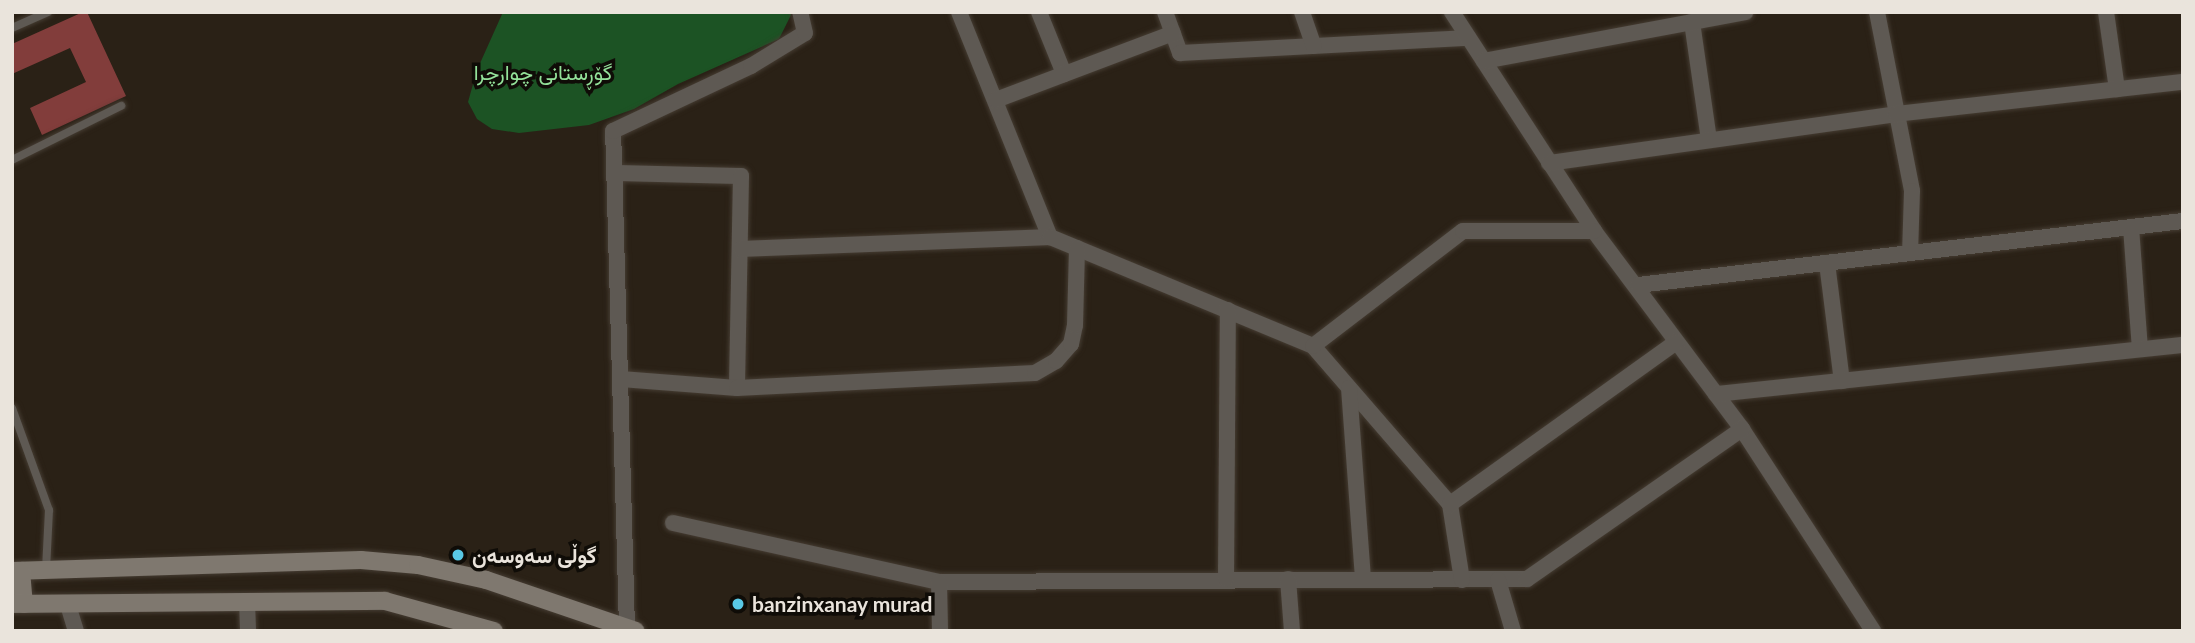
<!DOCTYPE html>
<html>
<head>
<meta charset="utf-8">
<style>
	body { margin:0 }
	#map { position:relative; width:2195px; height:643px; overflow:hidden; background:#2a2116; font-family:Lato,Vazirmatn,sans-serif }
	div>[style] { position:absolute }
	.green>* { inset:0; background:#1c5324 }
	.building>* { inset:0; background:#823d3b }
	.roads { filter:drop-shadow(0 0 2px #453c32) drop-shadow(0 0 2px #453c32) }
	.lane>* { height:8px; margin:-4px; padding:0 4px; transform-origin:4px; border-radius:4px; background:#5e5953 }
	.street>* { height:16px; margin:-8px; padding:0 8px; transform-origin:8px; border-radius:8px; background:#5e5953 }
	.secondary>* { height:18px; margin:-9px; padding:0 9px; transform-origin:9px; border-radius:9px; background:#7f786f }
	.dots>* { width:19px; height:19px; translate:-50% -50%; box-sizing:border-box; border:4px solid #0f0c07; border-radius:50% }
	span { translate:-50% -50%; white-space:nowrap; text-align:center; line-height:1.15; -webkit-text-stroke:7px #0f0c07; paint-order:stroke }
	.park-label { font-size:21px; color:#94e29a }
	.poi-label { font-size:21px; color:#eae4dc; font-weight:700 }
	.left { translate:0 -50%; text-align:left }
	.frame { position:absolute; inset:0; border:14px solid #eae4dc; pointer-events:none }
</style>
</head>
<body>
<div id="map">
	<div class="green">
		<div style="clip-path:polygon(503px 12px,791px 12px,791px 15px,779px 39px,678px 84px,634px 109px,589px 125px,519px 133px,492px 129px,477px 119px,468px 102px,477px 70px)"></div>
	</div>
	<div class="building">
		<div style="clip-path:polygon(83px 12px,87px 12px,126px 96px,42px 135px,30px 108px,86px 82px,70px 48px,12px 74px,12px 44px)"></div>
	</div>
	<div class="roads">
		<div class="lane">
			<div style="left:12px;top:28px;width:39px;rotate:-24deg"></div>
			<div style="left:12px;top:160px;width:122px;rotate:-26.4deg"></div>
			<div style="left:12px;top:408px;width:109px;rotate:70.1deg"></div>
			<div style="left:49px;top:510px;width:59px;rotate:92.9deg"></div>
		</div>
		<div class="street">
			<div style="left:959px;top:12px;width:243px;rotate:68deg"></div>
			<div style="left:1039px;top:12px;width:67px;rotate:68deg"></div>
			<div style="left:1165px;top:12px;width:44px;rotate:69.9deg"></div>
			<div style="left:1180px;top:53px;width:289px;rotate:-3deg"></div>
			<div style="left:1302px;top:12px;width:36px;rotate:71deg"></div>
			<div style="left:1452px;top:12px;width:261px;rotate:57deg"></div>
			<div style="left:1594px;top:231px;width:247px;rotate:53.2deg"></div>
			<div style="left:1742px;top:429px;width:241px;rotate:57deg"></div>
			<div style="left:1877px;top:12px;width:182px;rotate:78.9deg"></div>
			<div style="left:1912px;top:191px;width:62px;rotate:91.8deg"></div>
			<div style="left:2106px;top:12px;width:78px;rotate:81.9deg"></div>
			<div style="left:1692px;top:22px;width:119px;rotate:81.8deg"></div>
			<div style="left:1484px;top:61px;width:266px;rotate:-10.6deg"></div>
			<div style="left:996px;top:100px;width:189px;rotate:-20.7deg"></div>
			<div style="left:1549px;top:163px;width:350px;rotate:-8deg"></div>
			<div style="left:1896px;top:114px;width:289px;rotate:-6.4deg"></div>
			<div style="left:615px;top:173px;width:126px;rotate:1.4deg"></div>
			<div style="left:741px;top:176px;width:212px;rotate:91.1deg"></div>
			<div style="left:2131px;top:227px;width:122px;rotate:85.8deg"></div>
			<div style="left:741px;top:249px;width:309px;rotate:-2.2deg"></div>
			<div style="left:1050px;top:237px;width:285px;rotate:22.5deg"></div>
			<div style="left:1313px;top:346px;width:209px;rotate:49.1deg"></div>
			<div style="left:1827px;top:263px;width:119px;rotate:82.8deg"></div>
			<div style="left:1638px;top:285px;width:549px;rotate:-6.7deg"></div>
			<div style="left:1313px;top:346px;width:189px;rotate:-37.5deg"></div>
			<div style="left:1463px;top:231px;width:131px"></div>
			<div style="left:621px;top:379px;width:116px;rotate:4.4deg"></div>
			<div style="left:737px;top:388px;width:298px;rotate:-2.9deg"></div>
			<div style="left:1035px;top:373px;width:24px;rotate:-30deg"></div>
			<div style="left:1056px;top:361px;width:23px;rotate:-49deg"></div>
			<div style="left:1071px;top:344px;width:19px;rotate:-78deg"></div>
			<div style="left:1075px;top:325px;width:77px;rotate:-88.5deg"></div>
			<div style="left:1349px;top:388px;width:192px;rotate:85.8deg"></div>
			<div style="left:1716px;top:394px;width:470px;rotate:-6deg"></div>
			<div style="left:673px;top:523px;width:272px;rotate:12.5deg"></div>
			<div style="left:939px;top:582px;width:588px;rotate:-0.29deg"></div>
			<div style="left:1527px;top:579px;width:262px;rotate:-34.9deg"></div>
			<div style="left:1226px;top:579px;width:269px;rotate:-89.6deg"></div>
			<div style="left:1288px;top:579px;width:52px;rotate:85.6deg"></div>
			<div style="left:1462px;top:580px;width:77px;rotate:-99deg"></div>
			<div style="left:1450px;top:504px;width:278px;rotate:-35.6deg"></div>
			<div style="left:1498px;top:580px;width:53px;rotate:73.6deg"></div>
			<div style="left:939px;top:582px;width:49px;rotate:88.8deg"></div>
			<div style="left:247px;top:601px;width:30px;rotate:88deg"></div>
			<div style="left:68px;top:605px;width:27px;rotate:73deg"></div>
			<div style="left:627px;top:628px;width:497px;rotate:-91.6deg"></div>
			<div style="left:613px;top:131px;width:153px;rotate:-25.2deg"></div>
			<div style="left:751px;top:66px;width:63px;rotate:-31.4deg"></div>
			<div style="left:805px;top:33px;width:22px;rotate:-103deg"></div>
		</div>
		<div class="secondary">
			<div style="left:12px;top:571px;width:349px;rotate:-1.8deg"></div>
			<div style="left:361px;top:560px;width:57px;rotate:5deg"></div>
			<div style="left:418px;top:565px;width:70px;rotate:12.4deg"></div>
			<div style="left:486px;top:580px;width:158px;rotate:18.8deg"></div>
			<div style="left:21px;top:571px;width:33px;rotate:85deg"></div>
			<div style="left:12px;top:604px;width:373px;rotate:-0.5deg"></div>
			<div style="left:385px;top:601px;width:113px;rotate:15.4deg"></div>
		</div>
	</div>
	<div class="dots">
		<div style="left:458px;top:555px;background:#59c8e5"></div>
		<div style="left:738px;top:604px;background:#59c8e5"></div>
	</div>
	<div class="park-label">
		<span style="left:543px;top:72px">گۆڕستانی چوارچرا</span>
	</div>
	<div class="poi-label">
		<span class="left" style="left:472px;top:555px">گوڵی سەوسەن</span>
		<span class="left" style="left:752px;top:604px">banzinxanay murad</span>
	</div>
	<div class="frame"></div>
</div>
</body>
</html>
